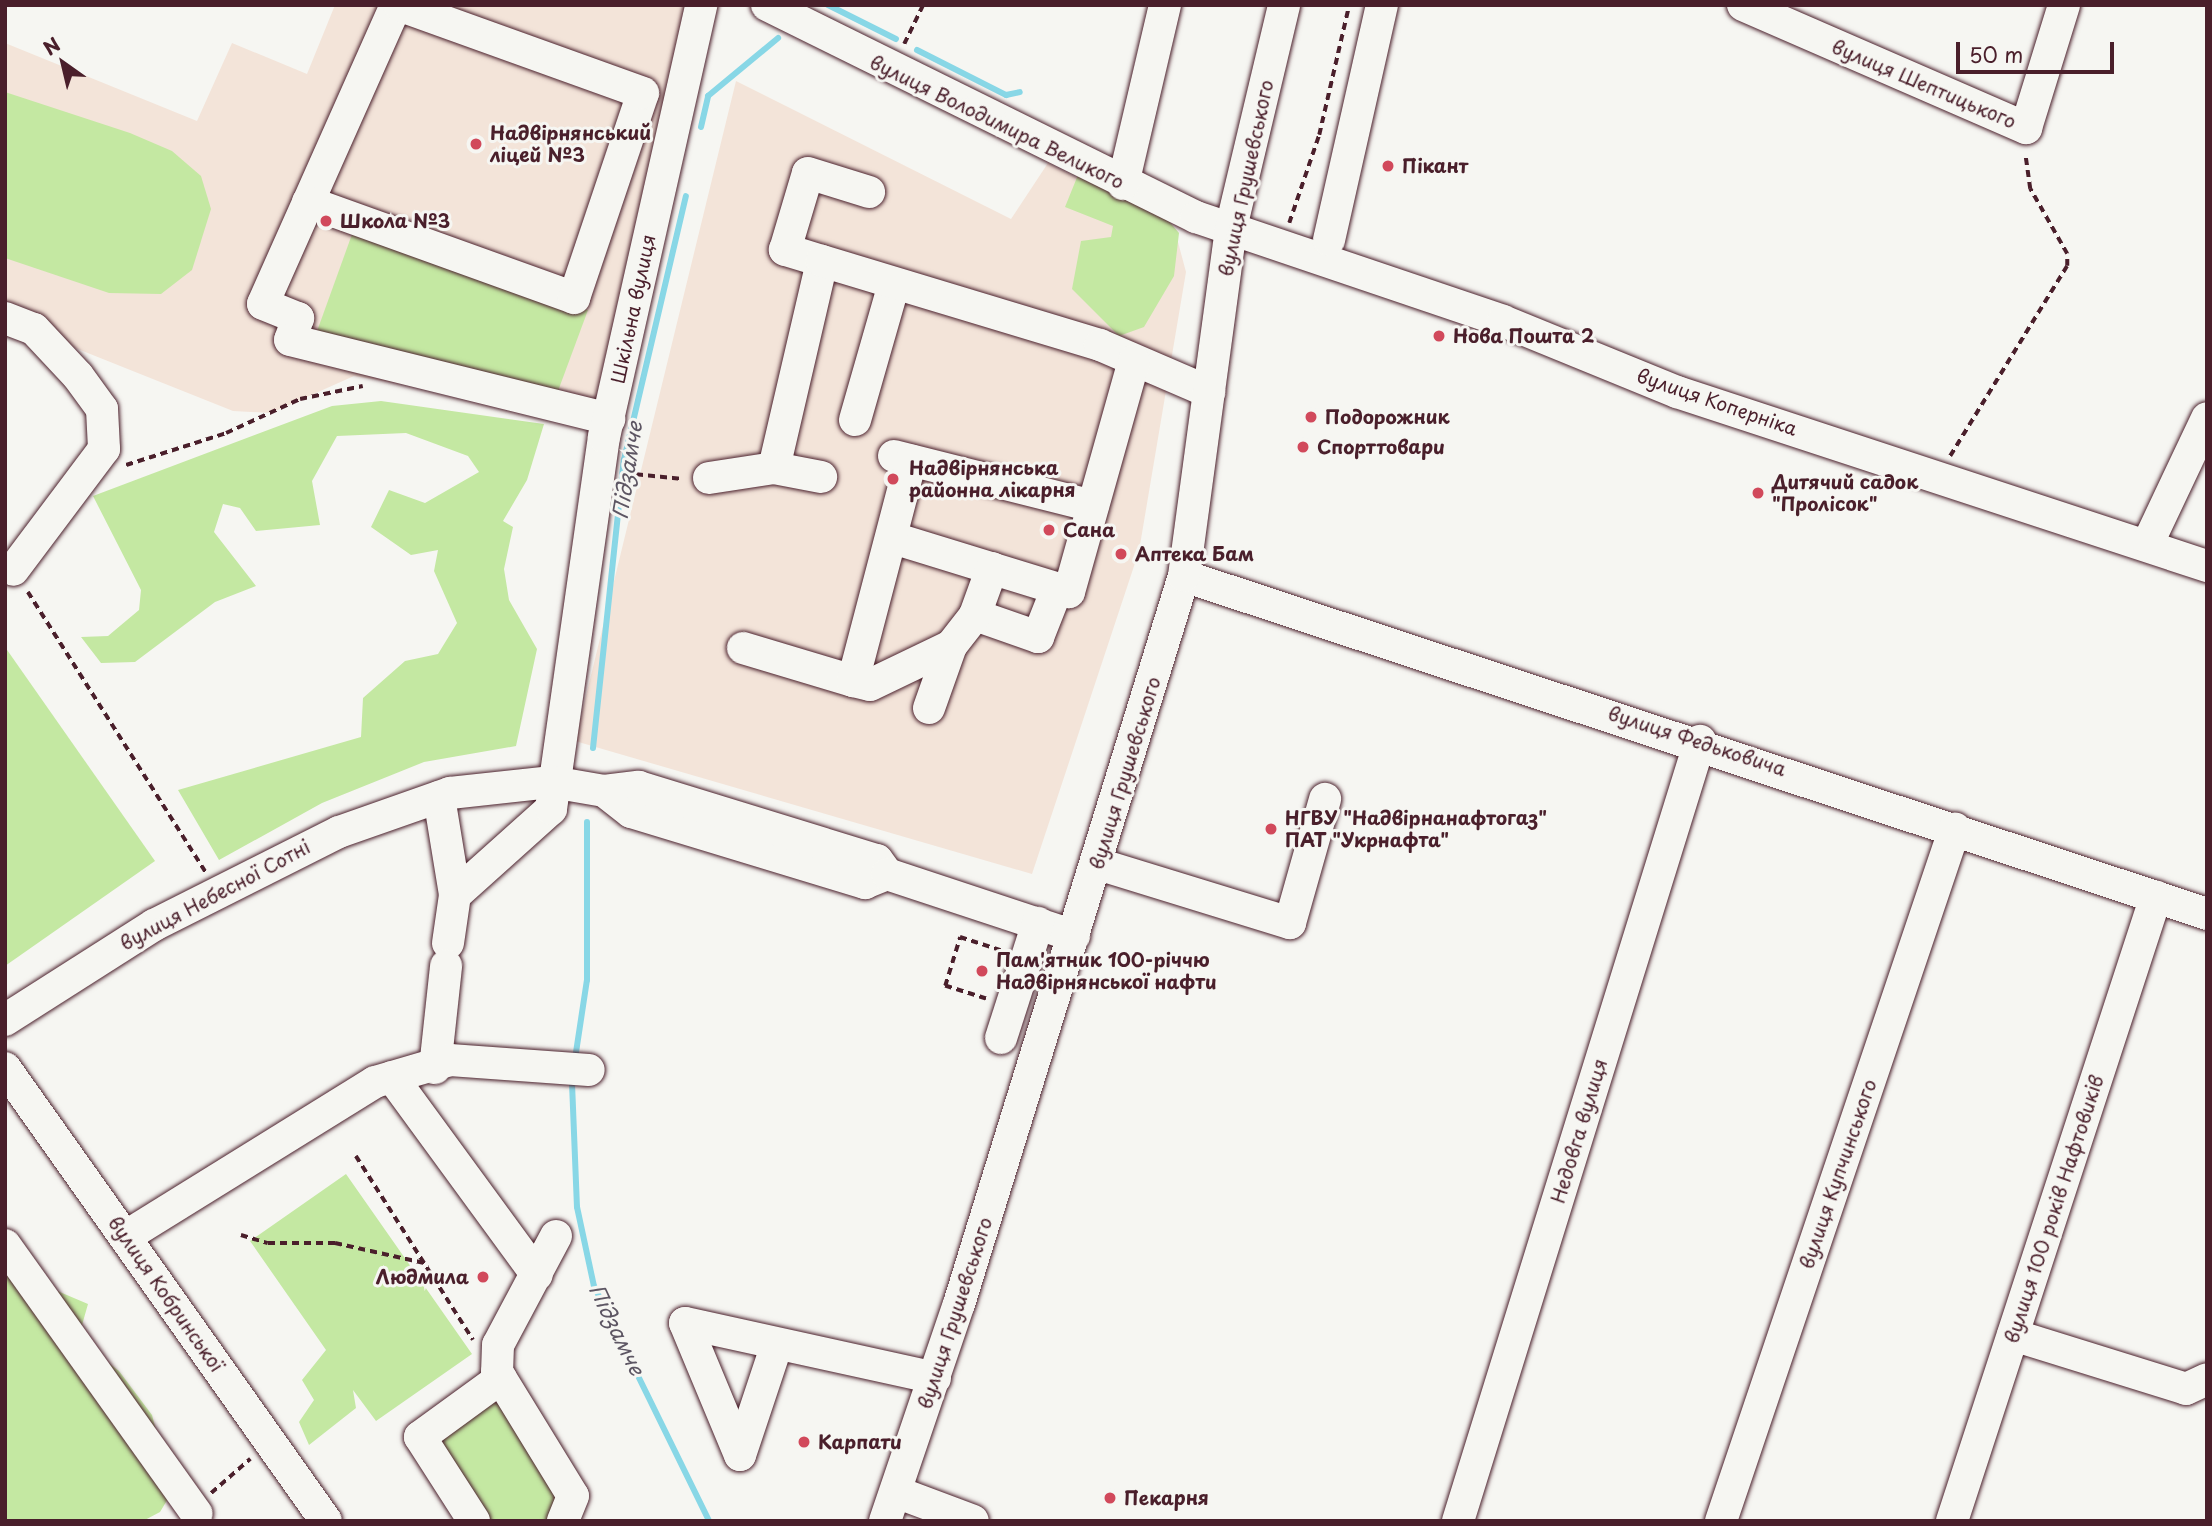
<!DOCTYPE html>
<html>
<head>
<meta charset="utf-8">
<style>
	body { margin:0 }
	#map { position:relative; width:2212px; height:1526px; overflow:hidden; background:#f6f6f2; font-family:"Playpen Sans",sans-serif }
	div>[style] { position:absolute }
	.built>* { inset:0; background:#f3e4d9 }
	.green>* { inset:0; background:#c4e8a2 }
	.stream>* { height:6px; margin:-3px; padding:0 3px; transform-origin:3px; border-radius:3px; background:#88d7e6 }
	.path>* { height:3.5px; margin-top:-1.75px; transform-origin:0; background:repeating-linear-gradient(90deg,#4a1f2b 0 7px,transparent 0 12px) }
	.roads { filter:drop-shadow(0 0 2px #4a1f2b) drop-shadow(0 0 2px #4a1f2b) }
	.minor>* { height:32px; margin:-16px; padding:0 16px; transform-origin:16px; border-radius:16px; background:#f6f6f2 }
	.dots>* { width:19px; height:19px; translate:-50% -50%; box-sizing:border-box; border:4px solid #f6f6f2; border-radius:50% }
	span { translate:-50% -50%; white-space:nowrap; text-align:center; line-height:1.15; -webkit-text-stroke:6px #f6f6f2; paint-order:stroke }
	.street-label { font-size:19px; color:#4a1f2b }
	.poi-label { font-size:19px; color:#4a1f2b; font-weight:700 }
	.left { translate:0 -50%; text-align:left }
	.right { translate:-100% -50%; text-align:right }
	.water-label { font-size:21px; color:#5d5663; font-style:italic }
	.frame { position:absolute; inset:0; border:7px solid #4a1f2b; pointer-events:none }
	.north { position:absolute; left:28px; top:28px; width:70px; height:70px; -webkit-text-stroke:5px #f6f6f2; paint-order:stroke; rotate:326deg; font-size:19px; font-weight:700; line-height:28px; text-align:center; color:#4a1f2b }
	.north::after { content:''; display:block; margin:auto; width:24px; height:32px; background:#4a1f2b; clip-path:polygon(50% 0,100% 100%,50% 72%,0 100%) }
	.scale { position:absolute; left:1956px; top:42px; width:158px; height:32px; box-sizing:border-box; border:4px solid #4a1f2b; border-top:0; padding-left:9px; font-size:21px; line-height:24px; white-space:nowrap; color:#4a1f2b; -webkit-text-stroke:5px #f6f6f2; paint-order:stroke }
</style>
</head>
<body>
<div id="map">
	<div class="built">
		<div style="clip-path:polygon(335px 5px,698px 5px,597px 418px,354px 376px,271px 413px,233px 411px,5px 320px,5px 43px,197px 121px,232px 43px,307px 74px)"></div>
		<div style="clip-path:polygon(736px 81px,1011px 219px,1048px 163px,1153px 217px,1178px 242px,1186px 272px,1139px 551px,1032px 874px,575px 741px)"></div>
	</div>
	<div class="green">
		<div style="clip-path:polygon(5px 92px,130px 133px,172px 151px,201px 176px,211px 209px,192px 270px,161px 294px,109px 293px,5px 258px)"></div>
		<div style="clip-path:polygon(1080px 170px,1167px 219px,1179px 233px,1174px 276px,1144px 327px,1119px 336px,1072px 289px,1081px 241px,1111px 237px,1113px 226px,1065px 207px)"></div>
		<div style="clip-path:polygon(355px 226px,588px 310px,548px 418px,316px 334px)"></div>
		<div style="clip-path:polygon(381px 401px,544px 424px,527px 480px,503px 521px,513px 527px,504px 569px,509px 600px,537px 649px,516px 746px,424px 762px,322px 803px,219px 860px,178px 790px,361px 737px,363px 698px,405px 661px,438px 654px,457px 623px,434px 571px,438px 550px,411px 555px,371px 527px,389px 490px,425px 503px,479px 472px,468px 456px,406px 433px,337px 436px,312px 481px,320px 525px,256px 531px,240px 508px,223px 504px,214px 532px,256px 586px,215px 602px,135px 662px,101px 663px,81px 637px,108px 636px,139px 610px,141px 590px,93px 496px,332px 406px)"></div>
		<div style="clip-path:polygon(5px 647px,155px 861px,5px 966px)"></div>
		<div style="clip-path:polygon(346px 1174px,472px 1354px,376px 1421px,353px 1390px,356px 1408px,309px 1445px,299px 1422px,314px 1400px,302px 1380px,326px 1350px,250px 1241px)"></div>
		<div style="clip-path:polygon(5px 1255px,48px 1287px,88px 1304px,78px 1339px,119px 1371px,152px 1415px,172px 1492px,160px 1512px,143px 1521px,5px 1521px)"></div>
		<div style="clip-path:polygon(498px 1394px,561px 1495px,557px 1511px,544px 1521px,485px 1521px,435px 1440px)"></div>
	</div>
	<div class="stream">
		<div style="left:828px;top:5px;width:76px;rotate:26.6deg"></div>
		<div style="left:917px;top:50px;width:100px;rotate:26.8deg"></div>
		<div style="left:1006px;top:95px;width:14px;rotate:-12deg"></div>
		<div style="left:701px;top:127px;width:32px;rotate:-77deg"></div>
		<div style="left:708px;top:96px;width:91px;rotate:-39.6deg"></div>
		<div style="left:593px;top:748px;width:290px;rotate:-83.9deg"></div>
		<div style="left:624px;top:460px;width:271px;rotate:-76.8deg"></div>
		<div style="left:575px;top:1059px;width:80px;rotate:-81.4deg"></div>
		<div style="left:587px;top:980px;width:158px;rotate:-90deg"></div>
		<div style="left:572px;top:1083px;width:124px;rotate:87.7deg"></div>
		<div style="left:577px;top:1207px;width:81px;rotate:77.9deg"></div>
		<div style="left:594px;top:1286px;width:262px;rotate:63.9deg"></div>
	</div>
	<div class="path">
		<div style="left:904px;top:44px;width:43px;rotate:-64deg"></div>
		<div style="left:1289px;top:223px;width:93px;rotate:-71.2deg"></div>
		<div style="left:1319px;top:135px;width:133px;rotate:-77deg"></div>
		<div style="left:1950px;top:456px;width:223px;rotate:-58.4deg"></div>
		<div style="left:2067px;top:266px;width:12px;rotate:-90deg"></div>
		<div style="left:2067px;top:254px;width:75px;rotate:-119.6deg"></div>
		<div style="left:2030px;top:189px;width:35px;rotate:-98deg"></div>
		<div style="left:126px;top:465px;width:105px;rotate:-17.7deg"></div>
		<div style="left:226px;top:433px;width:81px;rotate:-24.7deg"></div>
		<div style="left:300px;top:399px;width:64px;rotate:-11.7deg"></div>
		<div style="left:624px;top:473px;width:59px;rotate:5.8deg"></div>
		<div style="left:28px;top:592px;width:332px;rotate:57.6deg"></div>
		<div style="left:986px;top:999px;width:43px;rotate:-162.4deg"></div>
		<div style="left:945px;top:986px;width:51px;rotate:-73deg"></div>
		<div style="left:960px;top:937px;width:45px;rotate:18deg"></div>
		<div style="left:356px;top:1156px;width:218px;rotate:57.5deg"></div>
		<div style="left:241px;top:1235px;width:28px;rotate:17deg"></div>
		<div style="left:268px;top:1243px;width:67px"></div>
		<div style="left:335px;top:1243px;width:96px;rotate:12.6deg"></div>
		<div style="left:211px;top:1493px;width:52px;rotate:-41.1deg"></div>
	</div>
	<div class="roads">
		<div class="minor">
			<div style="left:396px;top:5px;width:327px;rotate:114deg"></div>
			<div style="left:263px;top:304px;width:38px;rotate:22deg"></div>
			<div style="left:298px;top:318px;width:23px;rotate:110deg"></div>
			<div style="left:290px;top:340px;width:329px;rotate:13.9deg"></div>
			<div style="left:767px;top:5px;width:479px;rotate:26.3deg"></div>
			<div style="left:1196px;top:217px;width:324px;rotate:18.7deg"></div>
			<div style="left:1503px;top:321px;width:188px;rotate:22.2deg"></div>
			<div style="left:1677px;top:392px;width:558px;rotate:18.18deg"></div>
			<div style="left:1743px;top:5px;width:309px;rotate:23.5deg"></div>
			<div style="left:2026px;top:128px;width:129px;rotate:-72.8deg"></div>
			<div style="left:1123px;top:184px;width:184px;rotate:-76.8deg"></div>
			<div style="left:308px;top:202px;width:283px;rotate:19.8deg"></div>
			<div style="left:574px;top:298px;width:216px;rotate:-71.4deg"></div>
			<div style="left:643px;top:93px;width:259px;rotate:-160.2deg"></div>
			<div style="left:1329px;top:240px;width:241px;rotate:-77.3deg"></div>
			<div style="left:822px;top:261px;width:39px;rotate:-163deg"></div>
			<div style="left:785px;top:250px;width:80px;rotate:-73.4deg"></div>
			<div style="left:808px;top:173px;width:64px;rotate:17.3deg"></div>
			<div style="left:5px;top:318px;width:31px;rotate:21deg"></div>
			<div style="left:34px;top:329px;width:64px;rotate:46.9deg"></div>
			<div style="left:78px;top:376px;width:41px;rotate:54deg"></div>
			<div style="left:102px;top:409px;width:40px;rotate:87.1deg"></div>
			<div style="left:104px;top:449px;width:151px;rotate:126.9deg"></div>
			<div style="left:855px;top:420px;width:141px;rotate:-74deg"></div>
			<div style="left:894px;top:456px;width:205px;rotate:14.1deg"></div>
			<div style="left:774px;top:468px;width:212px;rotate:-76.9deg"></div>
			<div style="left:822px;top:261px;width:290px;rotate:16.8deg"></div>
			<div style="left:1100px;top:345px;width:119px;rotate:23.3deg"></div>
			<div style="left:709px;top:478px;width:66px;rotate:-8.7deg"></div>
			<div style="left:774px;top:468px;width:48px;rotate:10.8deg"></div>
			<div style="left:893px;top:538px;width:184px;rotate:17.1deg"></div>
			<div style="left:1069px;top:592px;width:240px;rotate:-74.3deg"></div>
			<div style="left:2148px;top:543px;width:138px;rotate:-64.7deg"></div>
			<div style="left:1184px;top:576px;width:1077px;rotate:18.28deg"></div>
			<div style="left:975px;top:615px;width:67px;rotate:19.2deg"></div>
			<div style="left:1038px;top:637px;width:52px;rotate:-68.4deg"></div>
			<div style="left:743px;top:648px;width:115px;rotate:16.7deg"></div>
			<div style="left:853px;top:681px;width:228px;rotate:-75.3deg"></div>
			<div style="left:853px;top:681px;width:17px;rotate:13deg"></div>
			<div style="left:870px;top:685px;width:90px;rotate:-25.7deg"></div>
			<div style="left:951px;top:646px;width:39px;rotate:-52deg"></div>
			<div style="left:975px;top:615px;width:50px;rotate:-70.1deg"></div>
			<div style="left:929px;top:708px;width:66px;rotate:-70.5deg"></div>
			<div style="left:604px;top:791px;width:34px;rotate:38deg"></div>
			<div style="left:631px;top:812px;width:245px;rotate:16.9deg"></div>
			<div style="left:865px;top:883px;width:24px;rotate:-22deg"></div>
			<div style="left:439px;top:797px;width:99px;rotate:80.7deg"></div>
			<div style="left:1098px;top:864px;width:201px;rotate:17.1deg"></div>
			<div style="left:1290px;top:923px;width:129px;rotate:-74.2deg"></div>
			<div style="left:448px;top:943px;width:49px;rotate:-81.7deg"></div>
			<div style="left:455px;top:895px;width:129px;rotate:-41.9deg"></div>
			<div style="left:551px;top:809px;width:376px;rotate:-81.9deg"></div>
			<div style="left:604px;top:437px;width:443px;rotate:-77.3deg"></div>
			<div style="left:5px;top:1020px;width:177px;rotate:-32.5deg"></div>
			<div style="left:154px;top:925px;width:207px;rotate:-26.7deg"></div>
			<div style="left:339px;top:832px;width:118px;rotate:-19.4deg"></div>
			<div style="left:450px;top:793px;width:103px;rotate:-6.2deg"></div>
			<div style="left:552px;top:782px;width:53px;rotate:9.8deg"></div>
			<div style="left:604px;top:791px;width:35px;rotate:-7deg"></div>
			<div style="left:639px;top:787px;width:249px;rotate:17.1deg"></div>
			<div style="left:877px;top:860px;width:17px;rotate:54deg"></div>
			<div style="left:887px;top:874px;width:197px;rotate:18.3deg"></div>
			<div style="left:1001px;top:1038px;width:121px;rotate:-72.2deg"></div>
			<div style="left:5px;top:1068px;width:555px;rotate:54.68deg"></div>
			<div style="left:435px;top:1068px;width:103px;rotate:-83.8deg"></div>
			<div style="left:392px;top:1077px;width:245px;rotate:53.8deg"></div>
			<div style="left:556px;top:1236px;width:123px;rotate:118deg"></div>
			<div style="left:498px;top:1345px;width:27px;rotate:92deg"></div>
			<div style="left:497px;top:1372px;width:145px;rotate:58.5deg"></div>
			<div style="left:573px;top:1496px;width:27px;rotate:112deg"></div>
			<div style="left:125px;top:1237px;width:294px;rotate:-31.8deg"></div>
			<div style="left:375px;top:1082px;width:78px;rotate:-16.3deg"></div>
			<div style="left:450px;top:1060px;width:139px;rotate:4.1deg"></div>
			<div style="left:5px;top:1245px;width:330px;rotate:54.5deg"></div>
			<div style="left:2013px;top:1335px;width:181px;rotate:17.3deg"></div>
			<div style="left:2186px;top:1389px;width:23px;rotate:-25deg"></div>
			<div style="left:777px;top:1344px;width:117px;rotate:108.4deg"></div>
			<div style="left:740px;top:1455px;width:143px;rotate:-112.6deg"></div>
			<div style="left:685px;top:1323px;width:256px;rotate:12.4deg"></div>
			<div style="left:896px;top:1492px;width:82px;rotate:20.6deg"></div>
			<div style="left:474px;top:1521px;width:100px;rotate:-122.7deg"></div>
			<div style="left:420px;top:1437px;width:100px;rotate:-36.1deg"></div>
			<div style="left:885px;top:1521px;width:229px;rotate:-71.2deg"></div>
			<div style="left:959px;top:1304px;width:762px;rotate:-72.83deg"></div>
			<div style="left:1184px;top:576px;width:351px;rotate:-82.3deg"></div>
			<div style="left:1231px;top:228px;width:229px;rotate:-76.6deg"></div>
			<div style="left:1458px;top:1521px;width:817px;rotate:-72.76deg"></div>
			<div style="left:1721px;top:1521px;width:731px;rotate:-71.34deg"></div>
			<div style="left:1952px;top:1521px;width:657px;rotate:-71.92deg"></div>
		</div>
	</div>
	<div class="dots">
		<div style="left:476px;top:144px;background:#d1495b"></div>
		<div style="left:1388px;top:166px;background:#d1495b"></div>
		<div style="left:326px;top:221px;background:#d1495b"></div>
		<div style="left:1439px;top:336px;background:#d1495b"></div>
		<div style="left:1311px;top:417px;background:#d1495b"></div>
		<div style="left:1303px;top:447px;background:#d1495b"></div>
		<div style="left:893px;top:479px;background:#d1495b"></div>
		<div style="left:1758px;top:493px;background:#d1495b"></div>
		<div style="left:1049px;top:530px;background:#d1495b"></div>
		<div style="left:1121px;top:554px;background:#d1495b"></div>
		<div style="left:1271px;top:829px;background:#d1495b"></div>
		<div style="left:982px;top:971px;background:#d1495b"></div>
		<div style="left:483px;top:1277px;background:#d1495b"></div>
		<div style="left:804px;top:1442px;background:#d1495b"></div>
		<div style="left:1110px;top:1498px;background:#d1495b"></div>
	</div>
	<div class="street-label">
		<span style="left:1924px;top:84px;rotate:23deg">вулиця Шептицького</span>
		<span style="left:997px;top:122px;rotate:26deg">вулиця Володимира Великого</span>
		<span style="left:1246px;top:178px;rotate:-78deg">вулиця Грушевського</span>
		<span style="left:633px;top:309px;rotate:-78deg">Шкільна вулиця</span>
		<span style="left:1717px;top:402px;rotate:19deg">вулиця Коперніка</span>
		<span style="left:1697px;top:741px;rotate:18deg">вулиця Федьковича</span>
		<span style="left:1125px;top:773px;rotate:-73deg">вулиця Грушевського</span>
		<span style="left:215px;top:895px;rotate:-28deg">вулиця Небесної Сотні</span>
		<span style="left:1579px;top:1131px;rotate:-73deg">Недовга вулиця</span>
		<span style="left:1838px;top:1174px;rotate:-71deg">вулиця Купчинського</span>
		<span style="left:2054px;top:1209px;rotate:-72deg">вулиця 100 років Нафтовиків</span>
		<span style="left:166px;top:1294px;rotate:55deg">вулиця Кобринської</span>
		<span style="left:955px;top:1313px;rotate:-72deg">вулиця Грушевського</span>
	</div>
	<div class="poi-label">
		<span class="left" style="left:490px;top:144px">Надвірнянський<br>ліцей №3</span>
		<span class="left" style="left:1402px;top:166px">Пікант</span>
		<span class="left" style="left:340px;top:221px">Школа №3</span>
		<span class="left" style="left:1453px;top:336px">Нова Пошта 2</span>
		<span class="left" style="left:1325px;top:417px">Подорожник</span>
		<span class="left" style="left:1317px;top:447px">Спорттовари</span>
		<span class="left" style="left:909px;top:479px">Надвірнянська<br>районна лікарня</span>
		<span class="left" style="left:1772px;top:493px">Дитячий садок<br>"Пролісок"</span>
		<span class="left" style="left:1063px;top:530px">Сана</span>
		<span class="left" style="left:1135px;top:554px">Аптека Бам</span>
		<span class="left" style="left:1285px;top:829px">НГВУ "Надвірнанафтогаз"<br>ПАТ "Укрнафта"</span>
		<span class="left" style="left:996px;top:971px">Пам'ятник 100-річчю<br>Надвірнянської нафти</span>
		<span class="right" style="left:469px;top:1277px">Людмила</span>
		<span class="left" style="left:818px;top:1442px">Карпати</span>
		<span class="left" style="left:1124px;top:1498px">Пекарня</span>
	</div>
	<div class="water-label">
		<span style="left:626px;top:470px;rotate:-81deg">Підзамче</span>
		<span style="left:618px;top:1329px;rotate:64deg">Підзамче</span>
	</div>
	<div class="frame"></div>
	<div class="north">N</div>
	<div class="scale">50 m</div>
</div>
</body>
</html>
